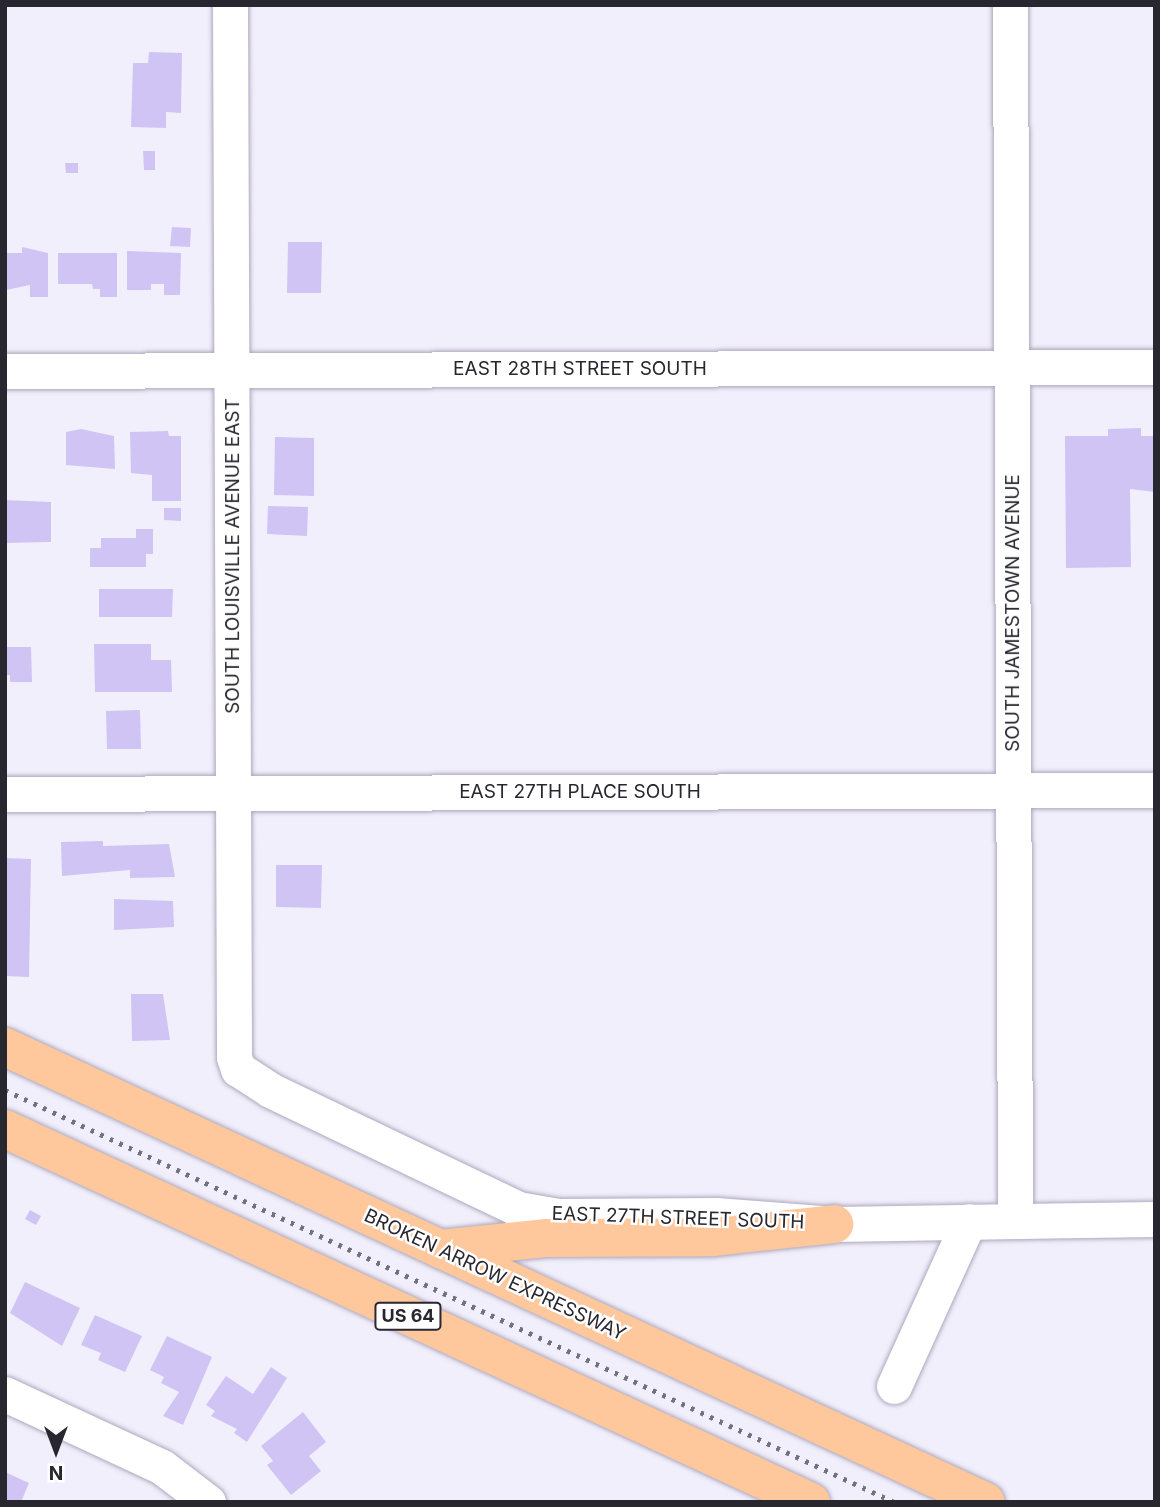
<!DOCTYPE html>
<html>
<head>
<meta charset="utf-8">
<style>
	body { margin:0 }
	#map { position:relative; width:1160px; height:1507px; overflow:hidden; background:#f2effc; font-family:Inter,sans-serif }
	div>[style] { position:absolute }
	.building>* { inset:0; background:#d0c4f5 }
	.roads { filter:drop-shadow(0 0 2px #ada8bd) drop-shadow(0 0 2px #ada8bd) }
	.minor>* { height:35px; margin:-17.5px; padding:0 17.5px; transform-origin:17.5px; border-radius:17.5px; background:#fff }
	.highway>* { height:38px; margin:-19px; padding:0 19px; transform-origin:19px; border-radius:19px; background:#fec89c }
	.rail>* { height:5px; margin-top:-2.5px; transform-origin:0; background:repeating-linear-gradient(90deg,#73717b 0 3.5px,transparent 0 10.5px) }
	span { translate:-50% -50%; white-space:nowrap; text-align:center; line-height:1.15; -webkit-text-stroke:5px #fff; paint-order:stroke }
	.shield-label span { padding:2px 5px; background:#fff; border:2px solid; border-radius:5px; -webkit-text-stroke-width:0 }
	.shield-label { font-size:18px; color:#28262e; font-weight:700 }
	.street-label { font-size:19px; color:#28262e }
	.frame { position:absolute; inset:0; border:7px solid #28262e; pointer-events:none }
	.north { position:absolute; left:21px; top:1416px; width:70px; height:70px; -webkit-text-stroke:5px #fff; paint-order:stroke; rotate:180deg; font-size:19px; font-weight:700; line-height:28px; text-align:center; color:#28262e }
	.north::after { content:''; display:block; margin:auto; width:24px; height:32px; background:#28262e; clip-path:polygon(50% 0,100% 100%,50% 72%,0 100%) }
</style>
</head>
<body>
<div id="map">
	<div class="building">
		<div style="clip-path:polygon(149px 52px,182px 53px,181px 113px,166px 112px,166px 128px,131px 127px,133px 63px,148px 63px)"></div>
		<div style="clip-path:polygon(143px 151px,155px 151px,155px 170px,144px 170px)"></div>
		<div style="clip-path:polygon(65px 163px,78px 163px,78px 173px,66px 173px)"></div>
		<div style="clip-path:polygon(172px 227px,191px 228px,190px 247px,170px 246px)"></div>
		<div style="clip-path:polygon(288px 242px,322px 242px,321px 293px,287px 293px)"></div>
		<div style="clip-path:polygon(22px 247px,48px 253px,48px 297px,30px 297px,30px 285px,6px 290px,5px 253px,22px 253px)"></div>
		<div style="clip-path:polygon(127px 251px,181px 253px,180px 295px,164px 295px,164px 284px,151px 284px,151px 290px,127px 290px)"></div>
		<div style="clip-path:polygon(58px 253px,117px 253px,117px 297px,100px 297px,100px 289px,93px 289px,92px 284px,58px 284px)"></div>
		<div style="clip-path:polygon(1141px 428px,1141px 436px,1155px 436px,1155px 492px,1130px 489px,1131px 567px,1066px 568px,1065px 436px,1108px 436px,1108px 429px)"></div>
		<div style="clip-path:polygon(81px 429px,114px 436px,115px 469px,66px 465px,66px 432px)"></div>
		<div style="clip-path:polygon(168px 431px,169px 436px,181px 436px,181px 501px,152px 501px,152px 475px,131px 473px,130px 432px)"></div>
		<div style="clip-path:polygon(275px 437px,314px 438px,314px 496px,274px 495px)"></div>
		<div style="clip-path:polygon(5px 500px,51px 502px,51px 542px,5px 543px)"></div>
		<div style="clip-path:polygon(268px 506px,308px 507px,307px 536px,267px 534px)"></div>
		<div style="clip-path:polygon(164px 508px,181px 508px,181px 521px,164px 520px)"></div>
		<div style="clip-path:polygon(136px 529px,153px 529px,153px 554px,146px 554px,146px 567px,90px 567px,90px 548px,101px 548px,101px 538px,136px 538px)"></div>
		<div style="clip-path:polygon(99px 589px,173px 589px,172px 617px,99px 617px)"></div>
		<div style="clip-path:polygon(94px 644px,151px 644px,151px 660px,171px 660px,172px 692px,95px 692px)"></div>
		<div style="clip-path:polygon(5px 647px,31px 647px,32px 682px,10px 682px,10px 675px,5px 675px)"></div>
		<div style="clip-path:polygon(140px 710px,141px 749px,107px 749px,106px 711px)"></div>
		<div style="clip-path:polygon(103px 841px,103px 846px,169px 844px,175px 877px,130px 878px,130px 870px,62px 876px,61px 842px)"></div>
		<div style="clip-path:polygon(5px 858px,31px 859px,29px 977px,5px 976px)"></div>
		<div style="clip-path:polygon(276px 865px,322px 865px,321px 908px,276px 907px)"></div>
		<div style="clip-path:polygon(114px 899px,173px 901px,174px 927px,114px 930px)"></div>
		<div style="clip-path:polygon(131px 994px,163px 994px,170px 1040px,132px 1041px)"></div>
		<div style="clip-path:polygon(30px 1210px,41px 1216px,36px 1225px,25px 1219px)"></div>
		<div style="clip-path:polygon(25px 1282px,80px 1308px,62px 1346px,10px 1313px)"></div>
		<div style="clip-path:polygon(95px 1315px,142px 1336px,125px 1372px,98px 1360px,101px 1353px,81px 1345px)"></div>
		<div style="clip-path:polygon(167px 1336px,212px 1357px,183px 1425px,163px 1416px,179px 1392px,161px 1383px,164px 1377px,150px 1370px)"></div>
		<div style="clip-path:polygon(271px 1367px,287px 1378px,247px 1442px,234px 1433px,237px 1429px,211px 1416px,215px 1411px,206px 1405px,226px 1376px,253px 1394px)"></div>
		<div style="clip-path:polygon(303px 1412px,326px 1442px,309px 1456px,321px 1471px,291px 1495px,267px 1465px,273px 1461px,261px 1446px)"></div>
		<div style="clip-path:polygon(5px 1472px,29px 1483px,21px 1502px,5px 1502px)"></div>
	</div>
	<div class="roads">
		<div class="minor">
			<div style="left:230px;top:5px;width:1052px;rotate:89.78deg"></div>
			<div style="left:234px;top:1057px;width:13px;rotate:72deg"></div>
			<div style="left:238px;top:1069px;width:38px;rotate:33deg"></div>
			<div style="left:270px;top:1090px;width:275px;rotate:25.6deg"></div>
			<div style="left:518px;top:1209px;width:41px;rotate:9.9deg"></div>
			<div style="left:558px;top:1216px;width:158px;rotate:-0.4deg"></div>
			<div style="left:716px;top:1215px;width:118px;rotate:4.4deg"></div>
			<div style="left:834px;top:1224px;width:321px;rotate:-0.9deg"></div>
			<div style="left:1010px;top:5px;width:1216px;rotate:89.76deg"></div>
			<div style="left:5px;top:371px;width:1150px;rotate:-0.2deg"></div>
			<div style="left:5px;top:794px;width:1150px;rotate:-0.2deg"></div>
			<div style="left:894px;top:1386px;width:181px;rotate:-65.6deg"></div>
			<div style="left:5px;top:1394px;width:173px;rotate:24.9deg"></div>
			<div style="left:162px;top:1467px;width:58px;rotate:37.3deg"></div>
		</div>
		<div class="highway">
			<div style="left:5px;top:1047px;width:1081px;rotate:24.88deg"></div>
			<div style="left:5px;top:1129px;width:888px;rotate:24.83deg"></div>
			<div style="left:440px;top:1249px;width:108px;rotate:-5.9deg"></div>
			<div style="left:547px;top:1238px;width:166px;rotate:-0.3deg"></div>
			<div style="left:713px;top:1237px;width:122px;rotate:-6.1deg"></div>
		</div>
	</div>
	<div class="rail">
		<div style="left:5px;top:1090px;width:980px;rotate:24.86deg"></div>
	</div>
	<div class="shield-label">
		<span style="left:408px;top:1316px">US 64</span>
	</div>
	<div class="street-label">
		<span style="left:580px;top:369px">EAST 28TH STREET SOUTH</span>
		<span style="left:233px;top:556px;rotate:-90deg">SOUTH LOUISVILLE AVENUE EAST</span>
		<span style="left:1013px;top:613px;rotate:-90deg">SOUTH JAMESTOWN AVENUE</span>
		<span style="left:580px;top:792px">EAST 27TH PLACE SOUTH</span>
		<span style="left:678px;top:1218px;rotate:2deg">EAST 27TH STREET SOUTH</span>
		<span style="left:495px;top:1275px;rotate:25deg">BROKEN ARROW EXPRESSWAY</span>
	</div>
	<div class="frame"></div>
	<div class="north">N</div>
</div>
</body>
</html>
